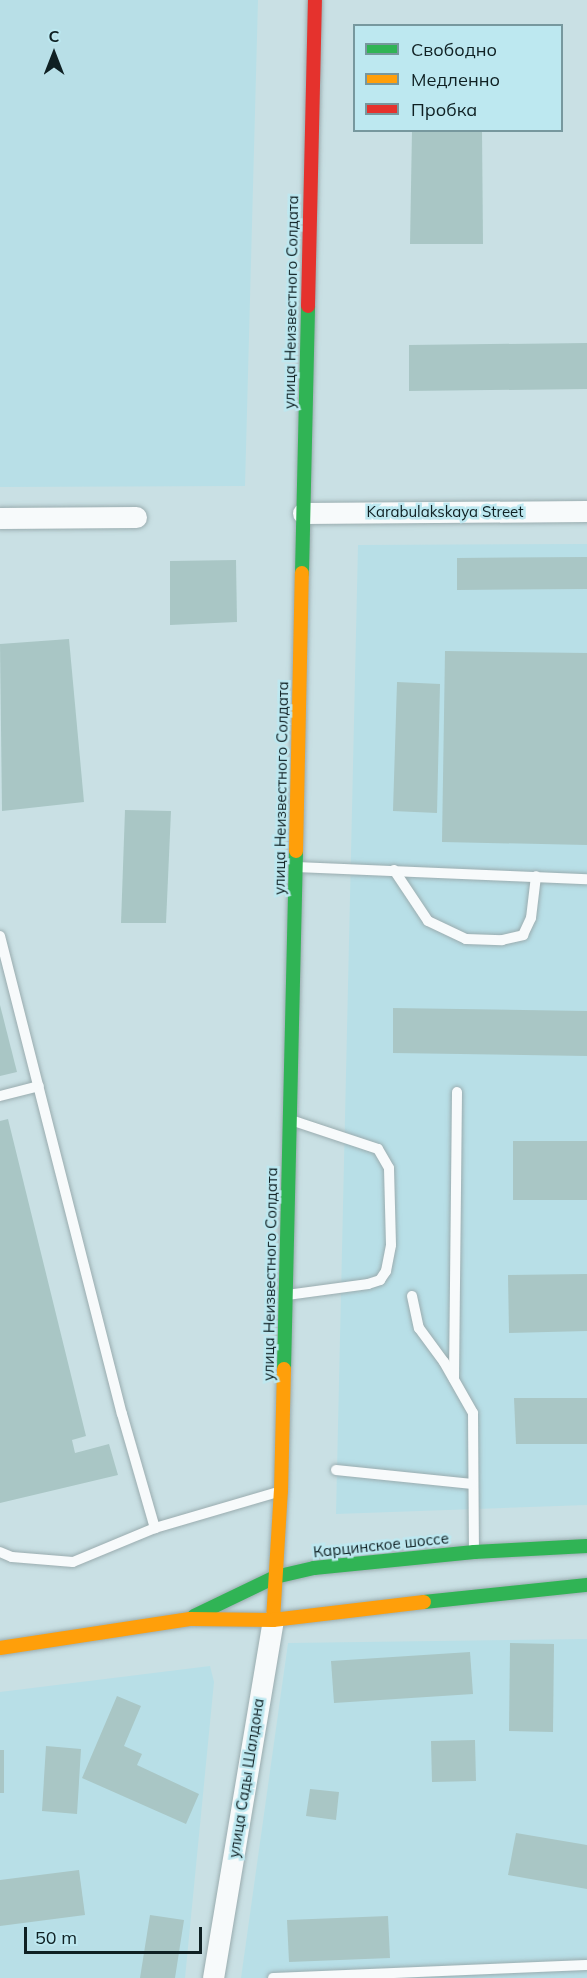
<!DOCTYPE html>
<html>
<head>
<meta charset="utf-8">
<style>
	body { margin:0 }
	#map { position:relative; width:587px; height:1978px; overflow:hidden; background:#c9e0e4; font-family:Mulish,sans-serif }
	div>[style] { position:absolute }
	.built>* { inset:0; background:#b8dfe7 }
	.building>* { inset:0; background:#a9c6c5 }
	.roads { filter:drop-shadow(0 0 2px #9aacaf) drop-shadow(0 0 2px #9aacaf) }
	.lane>* { height:10px; margin:-5px; padding:0 5px; transform-origin:5px; border-radius:5px; background:#f7fafb }
	.street>* { height:21px; margin:-10.5px; padding:0 10.5px; transform-origin:10.5px; border-radius:10.5px; background:#f7fafb }
	.fast>* { height:14px; margin:-7px; padding:0 7px; transform-origin:7px; border-radius:7px; background:#30b455 }
	.slow>* { height:14px; margin:-7px; padding:0 7px; transform-origin:7px; border-radius:7px; background:#ff9f0a }
	.jam>* { height:14px; margin:-7px; padding:0 7px; transform-origin:7px; border-radius:7px; background:#e5322d }
	span { translate:-50% -50%; white-space:nowrap; text-align:center; line-height:1.15; -webkit-text-stroke:5px #bde8f0; paint-order:stroke }
	.street-label { font-size:15px; color:#0f2023 }
	.legend { position:absolute; left:353px; top:24px; width:210px; height:108px; box-sizing:border-box; background:#bde8f0; border:2px solid #77989e; margin:0; padding:8px 10px; list-style:none; font-size:18px; color:#0f2023 }
	.legend li { display:flex; align-items:center; gap:12px; height:30px }
	.legend b { width:30px; border:2px solid #77989e }
	.north { position:absolute; left:24px; top:24px; width:60px; height:60px; -webkit-text-stroke:4px #bde8f0; paint-order:stroke; rotate:0deg; font-size:16px; font-weight:700; line-height:24px; text-align:center; color:#0f2023 }
	.north::after { content:''; display:block; margin:auto; width:21px; height:27px; background:#0f2023; clip-path:polygon(50% 0,100% 100%,50% 72%,0 100%) }
	.scale { position:absolute; left:24px; top:1927px; width:178px; height:27px; box-sizing:border-box; border:3px solid #0f2023; border-top:0; padding-left:8px; font-size:18px; line-height:21px; white-space:nowrap; color:#0f2023; -webkit-text-stroke:4px #bde8f0; paint-order:stroke }
</style>
</head>
<body>
<div id="map">
	<div class="built">
		<div style="clip-path:polygon(0 0,258px 0,245px 486px,0 487px)"></div>
		<div style="clip-path:polygon(587px 544px,587px 1505px,336px 1514px,358px 545px)"></div>
		<div style="clip-path:polygon(587px 1639px,587px 1978px,241px 1978px,288px 1643px)"></div>
		<div style="clip-path:polygon(210px 1666px,214px 1682px,185px 1978px,0 1978px,0 1692px)"></div>
	</div>
	<div class="building">
		<div style="clip-path:polygon(412px 130px,482px 130px,483px 244px,410px 244px)"></div>
		<div style="clip-path:polygon(587px 343px,587px 389px,409px 391px,409px 345px)"></div>
		<div style="clip-path:polygon(587px 557px,587px 589px,457px 590px,457px 558px)"></div>
		<div style="clip-path:polygon(236px 560px,237px 622px,170px 625px,170px 561px)"></div>
		<div style="clip-path:polygon(69px 639px,84px 802px,2px 811px,0 644px)"></div>
		<div style="clip-path:polygon(445px 651px,587px 653px,587px 845px,442px 842px)"></div>
		<div style="clip-path:polygon(397px 682px,440px 684px,437px 813px,393px 811px)"></div>
		<div style="clip-path:polygon(125px 810px,171px 811px,166px 923px,121px 923px)"></div>
		<div style="clip-path:polygon(0 1005px,17px 1072px,0 1076px)"></div>
		<div style="clip-path:polygon(393px 1008px,587px 1011px,587px 1056px,393px 1053px)"></div>
		<div style="clip-path:polygon(8px 1119px,86px 1436px,72px 1440px,75px 1453px,109px 1444px,118px 1475px,0 1503px,0 1121px)"></div>
		<div style="clip-path:polygon(513px 1141px,587px 1141px,587px 1200px,513px 1200px)"></div>
		<div style="clip-path:polygon(587px 1274px,587px 1331px,509px 1333px,508px 1275px)"></div>
		<div style="clip-path:polygon(514px 1398px,587px 1398px,587px 1444px,516px 1444px)"></div>
		<div style="clip-path:polygon(510px 1643px,554px 1644px,553px 1732px,509px 1731px)"></div>
		<div style="clip-path:polygon(470px 1652px,473px 1694px,334px 1703px,331px 1661px)"></div>
		<div style="clip-path:polygon(117px 1696px,141px 1706px,124px 1746px,142px 1754px,137px 1765px,199px 1794px,186px 1824px,82px 1778px)"></div>
		<div style="clip-path:polygon(475px 1740px,476px 1781px,432px 1782px,431px 1741px)"></div>
		<div style="clip-path:polygon(46px 1746px,81px 1749px,77px 1814px,42px 1811px)"></div>
		<div style="clip-path:polygon(0 1750px,4px 1750px,4px 1793px,0 1793px)"></div>
		<div style="clip-path:polygon(310px 1789px,339px 1792px,336px 1820px,306px 1816px)"></div>
		<div style="clip-path:polygon(516px 1833px,587px 1845px,587px 1889px,508px 1875px)"></div>
		<div style="clip-path:polygon(79px 1870px,85px 1915px,0 1926px,0 1880px)"></div>
		<div style="clip-path:polygon(150px 1915px,184px 1920px,175px 1978px,140px 1978px)"></div>
		<div style="clip-path:polygon(388px 1916px,390px 1958px,289px 1962px,287px 1920px)"></div>
	</div>
	<div class="roads">
		<div class="lane">
			<div style="left:296px;top:867px;width:291px;rotate:2.4deg"></div>
			<div style="left:394px;top:870px;width:61px;rotate:56.3deg"></div>
			<div style="left:428px;top:921px;width:42px;rotate:25.3deg"></div>
			<div style="left:466px;top:939px;width:36px;rotate:2deg"></div>
			<div style="left:502px;top:940px;width:22px;rotate:-13deg"></div>
			<div style="left:523px;top:935px;width:19px;rotate:-65deg"></div>
			<div style="left:531px;top:918px;width:42px;rotate:-83.2deg"></div>
			<div style="left:0;top:936px;width:493px;rotate:75.7deg"></div>
			<div style="left:122px;top:1414px;width:119px;rotate:73.9deg"></div>
			<div style="left:0;top:1096px;width:40px;rotate:-14.4deg"></div>
			<div style="left:287px;top:1295px;width:82px;rotate:-7.7deg"></div>
			<div style="left:368px;top:1284px;width:13px;rotate:-18deg"></div>
			<div style="left:380px;top:1280px;width:11px;rotate:-56deg"></div>
			<div style="left:386px;top:1271px;width:26px;rotate:-79deg"></div>
			<div style="left:391px;top:1245px;width:77px;rotate:-91.5deg"></div>
			<div style="left:389px;top:1168px;width:22px;rotate:-120deg"></div>
			<div style="left:378px;top:1149px;width:92px;rotate:-161.6deg"></div>
			<div style="left:412px;top:1296px;width:33px;rotate:78deg"></div>
			<div style="left:419px;top:1328px;width:42px;rotate:53.7deg"></div>
			<div style="left:444px;top:1362px;width:59px;rotate:60.4deg"></div>
			<div style="left:473px;top:1413px;width:139px;rotate:89.6deg"></div>
			<div style="left:454px;top:1379px;width:287px;rotate:-89.4deg"></div>
			<div style="left:336px;top:1470px;width:137px;rotate:5.9deg"></div>
			<div style="left:0;top:1552px;width:13px;rotate:23deg"></div>
			<div style="left:12px;top:1557px;width:61px;rotate:4.7deg"></div>
			<div style="left:73px;top:1562px;width:89px;rotate:-22.5deg"></div>
			<div style="left:155px;top:1528px;width:128px;rotate:-16.3deg"></div>
			<div style="left:273px;top:1978px;width:314px;rotate:-2.4deg"></div>
		</div>
		<div class="street">
			<div style="left:303px;top:513px;width:284px;rotate:-0.4deg"></div>
			<div style="left:0;top:518px;width:136px;rotate:-0.4deg"></div>
			<div style="left:213px;top:1978px;width:363px;rotate:-80.5deg"></div>
		</div>
		<div class="fast">
			<div style="left:302px;top:573px;width:267px;rotate:-88.7deg"></div>
			<div style="left:284px;top:1369px;width:518px;rotate:-88.67deg"></div>
			<div style="left:424px;top:1602px;width:164px;rotate:-6deg"></div>
			<div style="left:194px;top:1616px;width:90px;rotate:-25.7deg"></div>
			<div style="left:275px;top:1577px;width:40px;rotate:-13deg"></div>
			<div style="left:314px;top:1568px;width:161px;rotate:-5.7deg"></div>
			<div style="left:474px;top:1552px;width:113px;rotate:-3deg"></div>
		</div>
		<div class="slow">
			<div style="left:296px;top:851px;width:278px;rotate:-88.8deg"></div>
			<div style="left:273px;top:1620px;width:129px;rotate:-86.5deg"></div>
			<div style="left:281px;top:1491px;width:122px;rotate:-88.6deg"></div>
			<div style="left:0;top:1648px;width:192px;rotate:-8.7deg"></div>
			<div style="left:190px;top:1619px;width:83px;rotate:0.7deg"></div>
			<div style="left:273px;top:1620px;width:152px;rotate:-6.8deg"></div>
		</div>
		<div class="jam">
			<div style="left:308px;top:306px;width:306px;rotate:-88.7deg"></div>
		</div>
	</div>
	<div class="street-label">
		<span style="left:291px;top:302px;rotate:-89deg">улица Неизвестного Солдата</span>
		<span style="left:445px;top:512px">Karabulakskaya Street</span>
		<span style="left:281px;top:788px;rotate:-89deg">улица Неизвестного Солдата</span>
		<span style="left:270px;top:1274px;rotate:-89deg">улица Неизвестного Солдата</span>
		<span style="left:381px;top:1545px;rotate:-6deg">Карцинское шоссе</span>
		<span style="left:246px;top:1778px;rotate:-81deg">улица Сады Шалдона</span>
	</div>
	<ul class="legend">
	<li><b style="height:8px;background:#30b455"></b>Свободно</li>
	<li><b style="height:8px;background:#ff9f0a"></b>Медленно</li>
	<li><b style="height:8px;background:#e5322d"></b>Пробка</li>
	</ul>
	<div class="north">С</div>
	<div class="scale">50 m</div>
</div>
</body>
</html>
